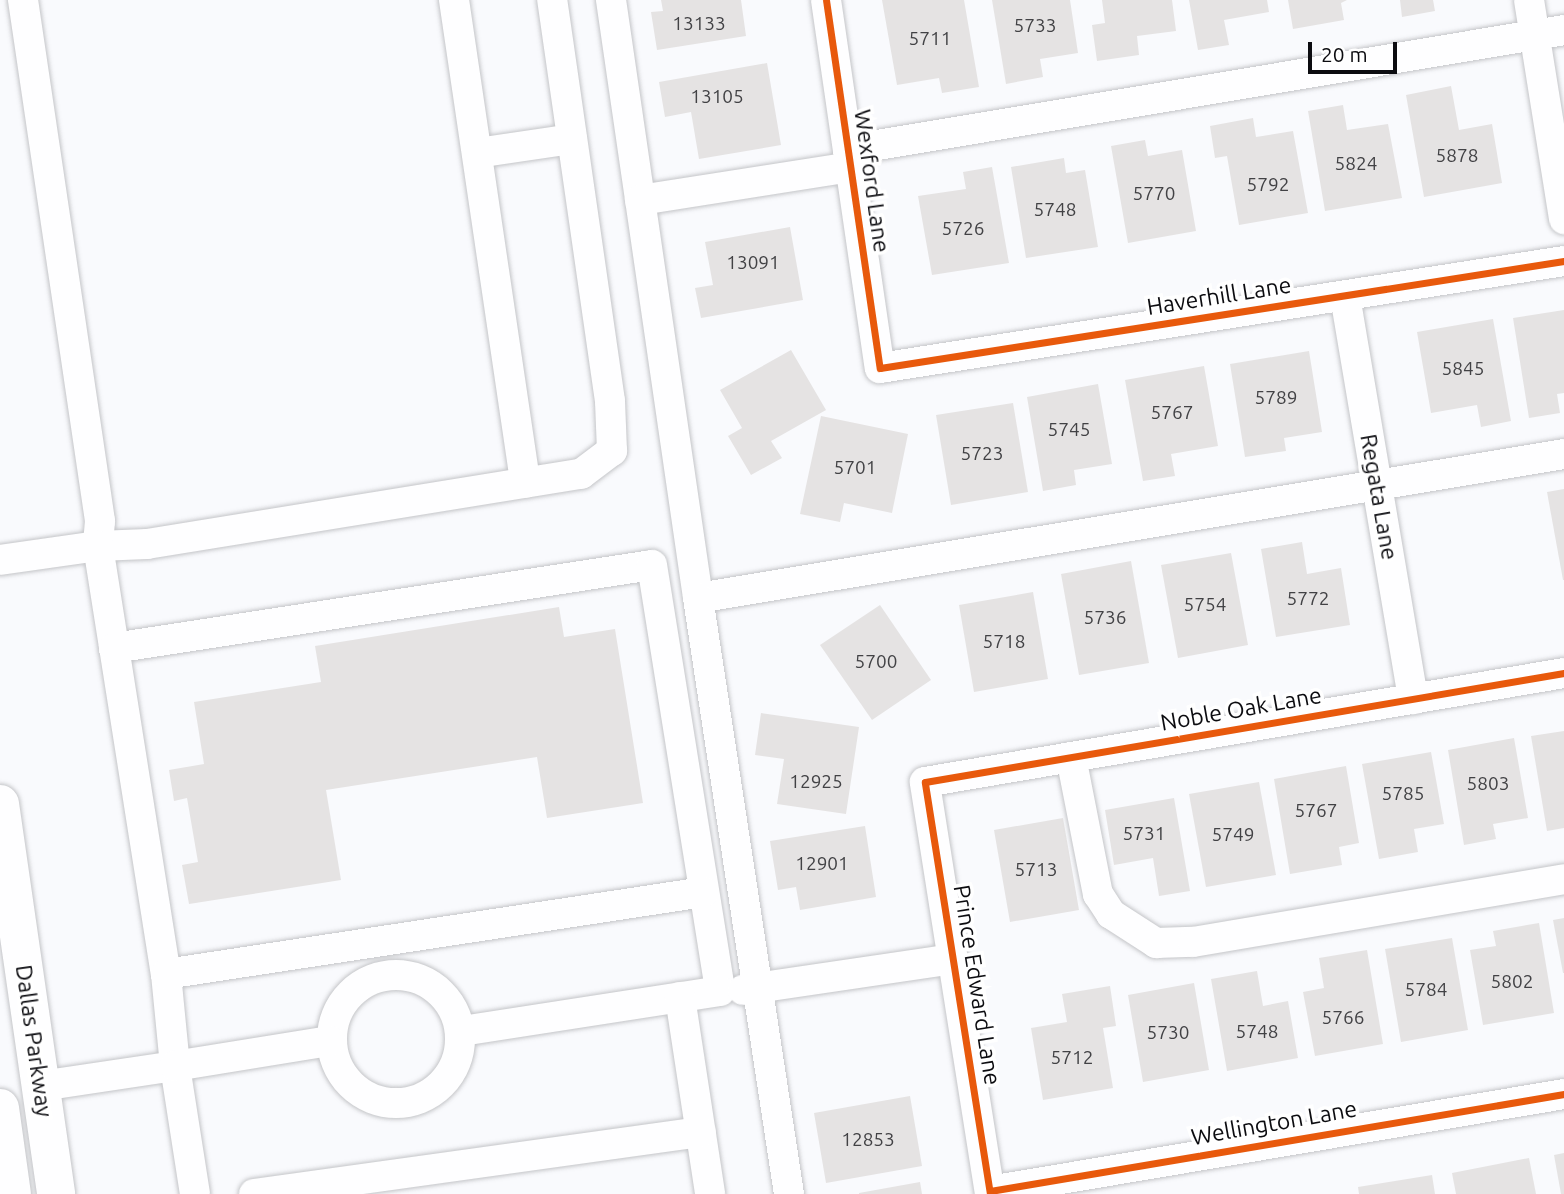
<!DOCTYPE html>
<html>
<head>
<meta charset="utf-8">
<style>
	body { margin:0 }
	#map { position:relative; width:1564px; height:1194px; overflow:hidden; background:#f9fafd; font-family:Ubuntu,sans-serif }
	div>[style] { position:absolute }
	.building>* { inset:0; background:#e5e3e3 }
	.roads { filter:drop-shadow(0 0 2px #c4c5c8) drop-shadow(0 0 2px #c4c5c8) }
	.minor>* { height:30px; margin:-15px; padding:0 15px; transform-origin:15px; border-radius:15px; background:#fefeff }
	.minor>.ring { margin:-15px; padding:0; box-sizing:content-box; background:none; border:30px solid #fefeff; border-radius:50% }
	.major>* { height:38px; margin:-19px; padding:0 19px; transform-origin:19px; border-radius:19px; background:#fefeff }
	.highway>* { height:38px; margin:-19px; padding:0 19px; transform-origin:19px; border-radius:19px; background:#fefeff }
	.cycleway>* { height:7px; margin:-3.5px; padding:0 3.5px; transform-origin:3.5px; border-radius:3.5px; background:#e8590c }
	span { translate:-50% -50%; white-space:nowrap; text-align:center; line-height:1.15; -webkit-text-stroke:7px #fff; paint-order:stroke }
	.number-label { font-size:19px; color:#424245 }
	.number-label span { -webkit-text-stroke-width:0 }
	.street-label { font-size:23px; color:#0c0c10 }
	.scale { position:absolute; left:1308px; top:42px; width:89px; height:32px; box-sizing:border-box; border:4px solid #0c0c10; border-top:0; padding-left:9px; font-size:21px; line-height:24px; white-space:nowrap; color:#0c0c10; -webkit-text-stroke:5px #fff; paint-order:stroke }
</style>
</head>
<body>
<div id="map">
	<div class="building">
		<div style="clip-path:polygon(661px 0,741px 0,746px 36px,657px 50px,651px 12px,663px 11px)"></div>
		<div style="clip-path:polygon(882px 0,964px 0,979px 87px,942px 93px,939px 78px,897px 85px)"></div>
		<div style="clip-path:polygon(992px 0,1070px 0,1078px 53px,1040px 59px,1043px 77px,1006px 84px)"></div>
		<div style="clip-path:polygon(1102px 0,1172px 0,1176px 31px,1137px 36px,1139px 55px,1097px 61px,1092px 25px,1105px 23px)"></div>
		<div style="clip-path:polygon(1189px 0,1267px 0,1269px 12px,1224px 20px,1229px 45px,1198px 50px)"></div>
		<div style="clip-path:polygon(1288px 0,1347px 0,1341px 3px,1344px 20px,1293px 29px)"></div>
		<div style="clip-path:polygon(1400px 0,1433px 0,1435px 11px,1402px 17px)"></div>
		<div style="clip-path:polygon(767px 63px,781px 145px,699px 159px,691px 112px,665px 117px,659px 82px)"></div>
		<div style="clip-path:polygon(1451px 86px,1459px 130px,1492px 124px,1502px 183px,1424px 197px,1406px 95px)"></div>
		<div style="clip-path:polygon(1343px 105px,1347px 130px,1388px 124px,1402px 198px,1325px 211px,1308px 111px)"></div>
		<div style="clip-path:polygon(1253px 118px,1256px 137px,1293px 131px,1308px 213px,1239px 225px,1227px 156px,1215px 158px,1210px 126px)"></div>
		<div style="clip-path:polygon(1145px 140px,1148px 156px,1182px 150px,1196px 231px,1128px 243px,1111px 146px)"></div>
		<div style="clip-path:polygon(1064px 158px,1066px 173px,1085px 170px,1098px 247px,1026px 258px,1011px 167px)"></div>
		<div style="clip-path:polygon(992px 167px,1009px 263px,932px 275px,918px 196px,966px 189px,963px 172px)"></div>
		<div style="clip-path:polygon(790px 227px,803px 300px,701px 318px,695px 288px,713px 285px,705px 242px)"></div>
		<div style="clip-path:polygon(1564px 310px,1564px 393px,1557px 394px,1560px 413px,1529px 418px,1513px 318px)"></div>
		<div style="clip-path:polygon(1493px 319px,1511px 421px,1481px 427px,1477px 405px,1431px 413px,1417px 332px)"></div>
		<div style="clip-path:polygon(791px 350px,826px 410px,771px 441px,782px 458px,751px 475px,728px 436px,742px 428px,720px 390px)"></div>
		<div style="clip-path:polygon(1309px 351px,1322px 432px,1284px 438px,1286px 451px,1245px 457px,1230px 364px)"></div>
		<div style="clip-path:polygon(1204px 366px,1218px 446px,1171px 454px,1175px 476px,1143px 481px,1125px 380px)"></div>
		<div style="clip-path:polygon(1098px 384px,1112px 464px,1074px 470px,1076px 485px,1043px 491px,1027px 397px)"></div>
		<div style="clip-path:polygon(1013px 403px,1028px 492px,951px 505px,936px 415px)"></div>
		<div style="clip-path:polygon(821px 416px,908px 434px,892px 513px,844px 503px,840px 522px,800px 514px)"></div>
		<div style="clip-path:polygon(1564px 489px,1564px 580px,1563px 580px,1547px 492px)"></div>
		<div style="clip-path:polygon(1302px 542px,1307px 574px,1341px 568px,1350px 625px,1276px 637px,1261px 549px)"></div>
		<div style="clip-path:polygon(1231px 553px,1248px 645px,1178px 658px,1161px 565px)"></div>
		<div style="clip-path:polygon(1131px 561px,1149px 663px,1079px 675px,1061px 574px)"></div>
		<div style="clip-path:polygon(1033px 592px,1048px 679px,974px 692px,959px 605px)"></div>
		<div style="clip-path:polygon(880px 605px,931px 680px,872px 720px,820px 645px)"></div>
		<div style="clip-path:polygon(559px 607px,564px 637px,615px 629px,643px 803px,547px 818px,537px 757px,326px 790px,341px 880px,189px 904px,182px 865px,198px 862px,187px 798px,174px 801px,169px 770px,204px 764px,194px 702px,321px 682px,315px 646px)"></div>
		<div style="clip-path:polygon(761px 713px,859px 727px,846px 814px,777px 804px,784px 759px,755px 755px)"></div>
		<div style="clip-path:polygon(1564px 731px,1564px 828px,1547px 831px,1531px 736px)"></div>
		<div style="clip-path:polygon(1514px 738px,1528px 818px,1493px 824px,1496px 839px,1464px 845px,1448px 750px)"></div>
		<div style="clip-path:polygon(1431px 752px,1444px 824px,1414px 829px,1418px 852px,1379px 859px,1362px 764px)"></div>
		<div style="clip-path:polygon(1346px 766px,1359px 843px,1339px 847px,1342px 865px,1290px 874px,1274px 779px)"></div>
		<div style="clip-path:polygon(1259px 782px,1276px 875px,1206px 887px,1189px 794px)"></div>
		<div style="clip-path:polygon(1174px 798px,1190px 891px,1159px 896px,1153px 858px,1114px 865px,1105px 810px)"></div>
		<div style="clip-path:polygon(1063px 818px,1079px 910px,1010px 922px,994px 830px)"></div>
		<div style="clip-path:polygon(865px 826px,876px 897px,800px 910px,796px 887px,778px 890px,770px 841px)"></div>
		<div style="clip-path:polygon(1564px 918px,1564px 973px,1563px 973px,1553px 920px)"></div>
		<div style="clip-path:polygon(1539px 923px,1554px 1013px,1483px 1025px,1470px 950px,1496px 946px,1493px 931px)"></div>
		<div style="clip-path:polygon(1452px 938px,1468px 1030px,1401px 1042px,1385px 949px)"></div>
		<div style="clip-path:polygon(1367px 950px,1383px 1044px,1315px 1056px,1303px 992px,1324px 988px,1319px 958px)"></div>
		<div style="clip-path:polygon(1257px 971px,1263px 1006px,1288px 1001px,1298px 1058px,1227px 1071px,1211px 979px)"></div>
		<div style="clip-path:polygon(1194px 983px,1209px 1070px,1143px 1082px,1128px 995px)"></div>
		<div style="clip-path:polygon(1110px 986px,1116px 1026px,1103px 1028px,1113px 1088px,1043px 1100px,1031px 1028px,1067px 1022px,1062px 994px)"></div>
		<div style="clip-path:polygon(910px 1096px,922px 1166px,826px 1183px,814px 1113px)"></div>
		<div style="clip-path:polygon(1564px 1153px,1564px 1194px,1561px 1194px,1554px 1155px)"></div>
		<div style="clip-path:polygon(1529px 1158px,1536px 1194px,1456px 1194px,1452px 1173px)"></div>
		<div style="clip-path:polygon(1432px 1175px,1435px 1194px,1359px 1194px,1358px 1187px)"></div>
		<div style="clip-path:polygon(920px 1182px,922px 1194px,859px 1194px,859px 1193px)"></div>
	</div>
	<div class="roads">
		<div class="minor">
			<div style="left:23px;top:0;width:527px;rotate:81.59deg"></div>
			<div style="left:100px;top:521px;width:25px;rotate:95deg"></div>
			<div style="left:98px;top:546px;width:49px;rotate:-2.3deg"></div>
			<div style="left:147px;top:544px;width:440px;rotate:-9.2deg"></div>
			<div style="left:581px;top:474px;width:39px;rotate:-37deg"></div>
			<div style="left:612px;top:451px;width:50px;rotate:-92.3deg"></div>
			<div style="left:610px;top:401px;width:405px;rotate:-98.2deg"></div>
			<div style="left:454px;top:0;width:488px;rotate:81.6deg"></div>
			<div style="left:611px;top:0;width:604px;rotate:81.72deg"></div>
			<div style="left:698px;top:598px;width:878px;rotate:-9.44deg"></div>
			<div style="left:826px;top:0;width:372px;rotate:81.7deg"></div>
			<div style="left:880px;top:368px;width:692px;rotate:-8.89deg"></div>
			<div style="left:1529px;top:0;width:222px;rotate:80.9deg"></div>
			<div style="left:848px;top:150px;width:726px;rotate:-9.51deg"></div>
			<div style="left:477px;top:153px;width:96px;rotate:-8.4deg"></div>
			<div style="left:640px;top:200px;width:213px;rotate:-8.9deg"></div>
			<div style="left:1345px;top:296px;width:409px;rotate:80.4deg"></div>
			<div style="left:0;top:560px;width:99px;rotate:-8.1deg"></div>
			<div style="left:98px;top:546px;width:433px;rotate:81deg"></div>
			<div style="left:166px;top:974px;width:92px;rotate:84.4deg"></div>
			<div style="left:175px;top:1066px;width:135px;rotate:171.5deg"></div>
			<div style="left:698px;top:598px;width:603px;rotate:81.32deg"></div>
			<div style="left:114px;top:648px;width:544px;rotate:-8.77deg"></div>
			<div style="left:652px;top:565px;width:431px;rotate:80.9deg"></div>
			<div style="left:720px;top:991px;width:261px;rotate:171.2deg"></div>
			<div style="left:1071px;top:757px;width:140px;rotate:78.9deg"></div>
			<div style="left:1098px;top:894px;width:24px;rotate:57deg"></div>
			<div style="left:1111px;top:914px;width:54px;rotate:32.8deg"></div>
			<div style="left:1156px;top:943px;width:37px;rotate:-2deg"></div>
			<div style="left:1193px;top:942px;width:376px;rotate:-9.6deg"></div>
			<div style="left:166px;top:974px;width:544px;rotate:-8.67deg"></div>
			<div class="ring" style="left:332px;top:975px;width:98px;height:98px"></div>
			<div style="left:743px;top:990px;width:212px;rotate:-8.4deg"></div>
			<div style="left:680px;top:997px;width:199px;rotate:81.3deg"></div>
			<div style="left:990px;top:1191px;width:582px;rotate:-9.59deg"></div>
			<div style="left:195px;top:1194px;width:130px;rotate:-98.9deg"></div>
			<div style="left:175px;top:1066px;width:157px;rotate:-9.2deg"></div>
			<div style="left:254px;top:1194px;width:451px;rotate:-7.9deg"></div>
			<div style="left:990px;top:1194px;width:417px;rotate:-99deg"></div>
			<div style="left:925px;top:782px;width:648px;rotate:-9.68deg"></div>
		</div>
		<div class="major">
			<div style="left:0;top:804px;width:394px;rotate:81.8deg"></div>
		</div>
		<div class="highway">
			<div style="left:0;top:1108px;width:87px;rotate:82.1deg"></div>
		</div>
	</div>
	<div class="cycleway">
		<div style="left:826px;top:0;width:372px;rotate:81.7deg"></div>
		<div style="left:880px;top:368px;width:692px;rotate:-8.89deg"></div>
		<div style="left:990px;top:1191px;width:582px;rotate:-9.59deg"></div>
		<div style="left:990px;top:1194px;width:417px;rotate:-99deg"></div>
		<div style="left:925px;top:782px;width:648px;rotate:-9.68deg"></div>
	</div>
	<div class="number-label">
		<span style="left:699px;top:24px">13133</span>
		<span style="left:1035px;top:26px">5733</span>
		<span style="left:930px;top:39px">5711</span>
		<span style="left:717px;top:97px">13105</span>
		<span style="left:1457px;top:156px">5878</span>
		<span style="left:1356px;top:164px">5824</span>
		<span style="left:1268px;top:185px">5792</span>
		<span style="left:1154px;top:194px">5770</span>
		<span style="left:1055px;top:210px">5748</span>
		<span style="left:963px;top:229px">5726</span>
		<span style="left:753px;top:263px">13091</span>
		<span style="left:1463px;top:369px">5845</span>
		<span style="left:1276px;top:398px">5789</span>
		<span style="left:1172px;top:413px">5767</span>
		<span style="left:1069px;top:430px">5745</span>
		<span style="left:982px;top:454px">5723</span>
		<span style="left:855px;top:468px">5701</span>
		<span style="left:1308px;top:599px">5772</span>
		<span style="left:1205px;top:605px">5754</span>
		<span style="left:1105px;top:618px">5736</span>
		<span style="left:1004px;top:642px">5718</span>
		<span style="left:876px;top:662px">5700</span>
		<span style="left:816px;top:782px">12925</span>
		<span style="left:1488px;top:784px">5803</span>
		<span style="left:1403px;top:794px">5785</span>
		<span style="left:1316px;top:811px">5767</span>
		<span style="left:1144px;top:834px">5731</span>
		<span style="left:1233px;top:835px">5749</span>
		<span style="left:822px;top:864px">12901</span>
		<span style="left:1036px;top:870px">5713</span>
		<span style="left:1512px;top:982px">5802</span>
		<span style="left:1426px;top:990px">5784</span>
		<span style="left:1343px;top:1018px">5766</span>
		<span style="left:1257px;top:1032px">5748</span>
		<span style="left:1168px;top:1033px">5730</span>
		<span style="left:1072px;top:1058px">5712</span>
		<span style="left:868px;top:1140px">12853</span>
	</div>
	<div class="street-label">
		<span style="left:872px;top:181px;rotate:82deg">Wexford Lane</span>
		<span style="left:1219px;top:296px;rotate:-9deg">Haverhill Lane</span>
		<span style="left:1379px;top:497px;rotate:80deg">Regata Lane</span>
		<span style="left:1241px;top:709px;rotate:-10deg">Noble Oak Lane</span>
		<span style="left:977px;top:985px;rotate:81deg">Prince Edward Lane</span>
		<span style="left:34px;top:1041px;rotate:82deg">Dallas Parkway</span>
		<span style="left:1274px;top:1123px;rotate:-10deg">Wellington Lane</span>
	</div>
	<div class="scale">20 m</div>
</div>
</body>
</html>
